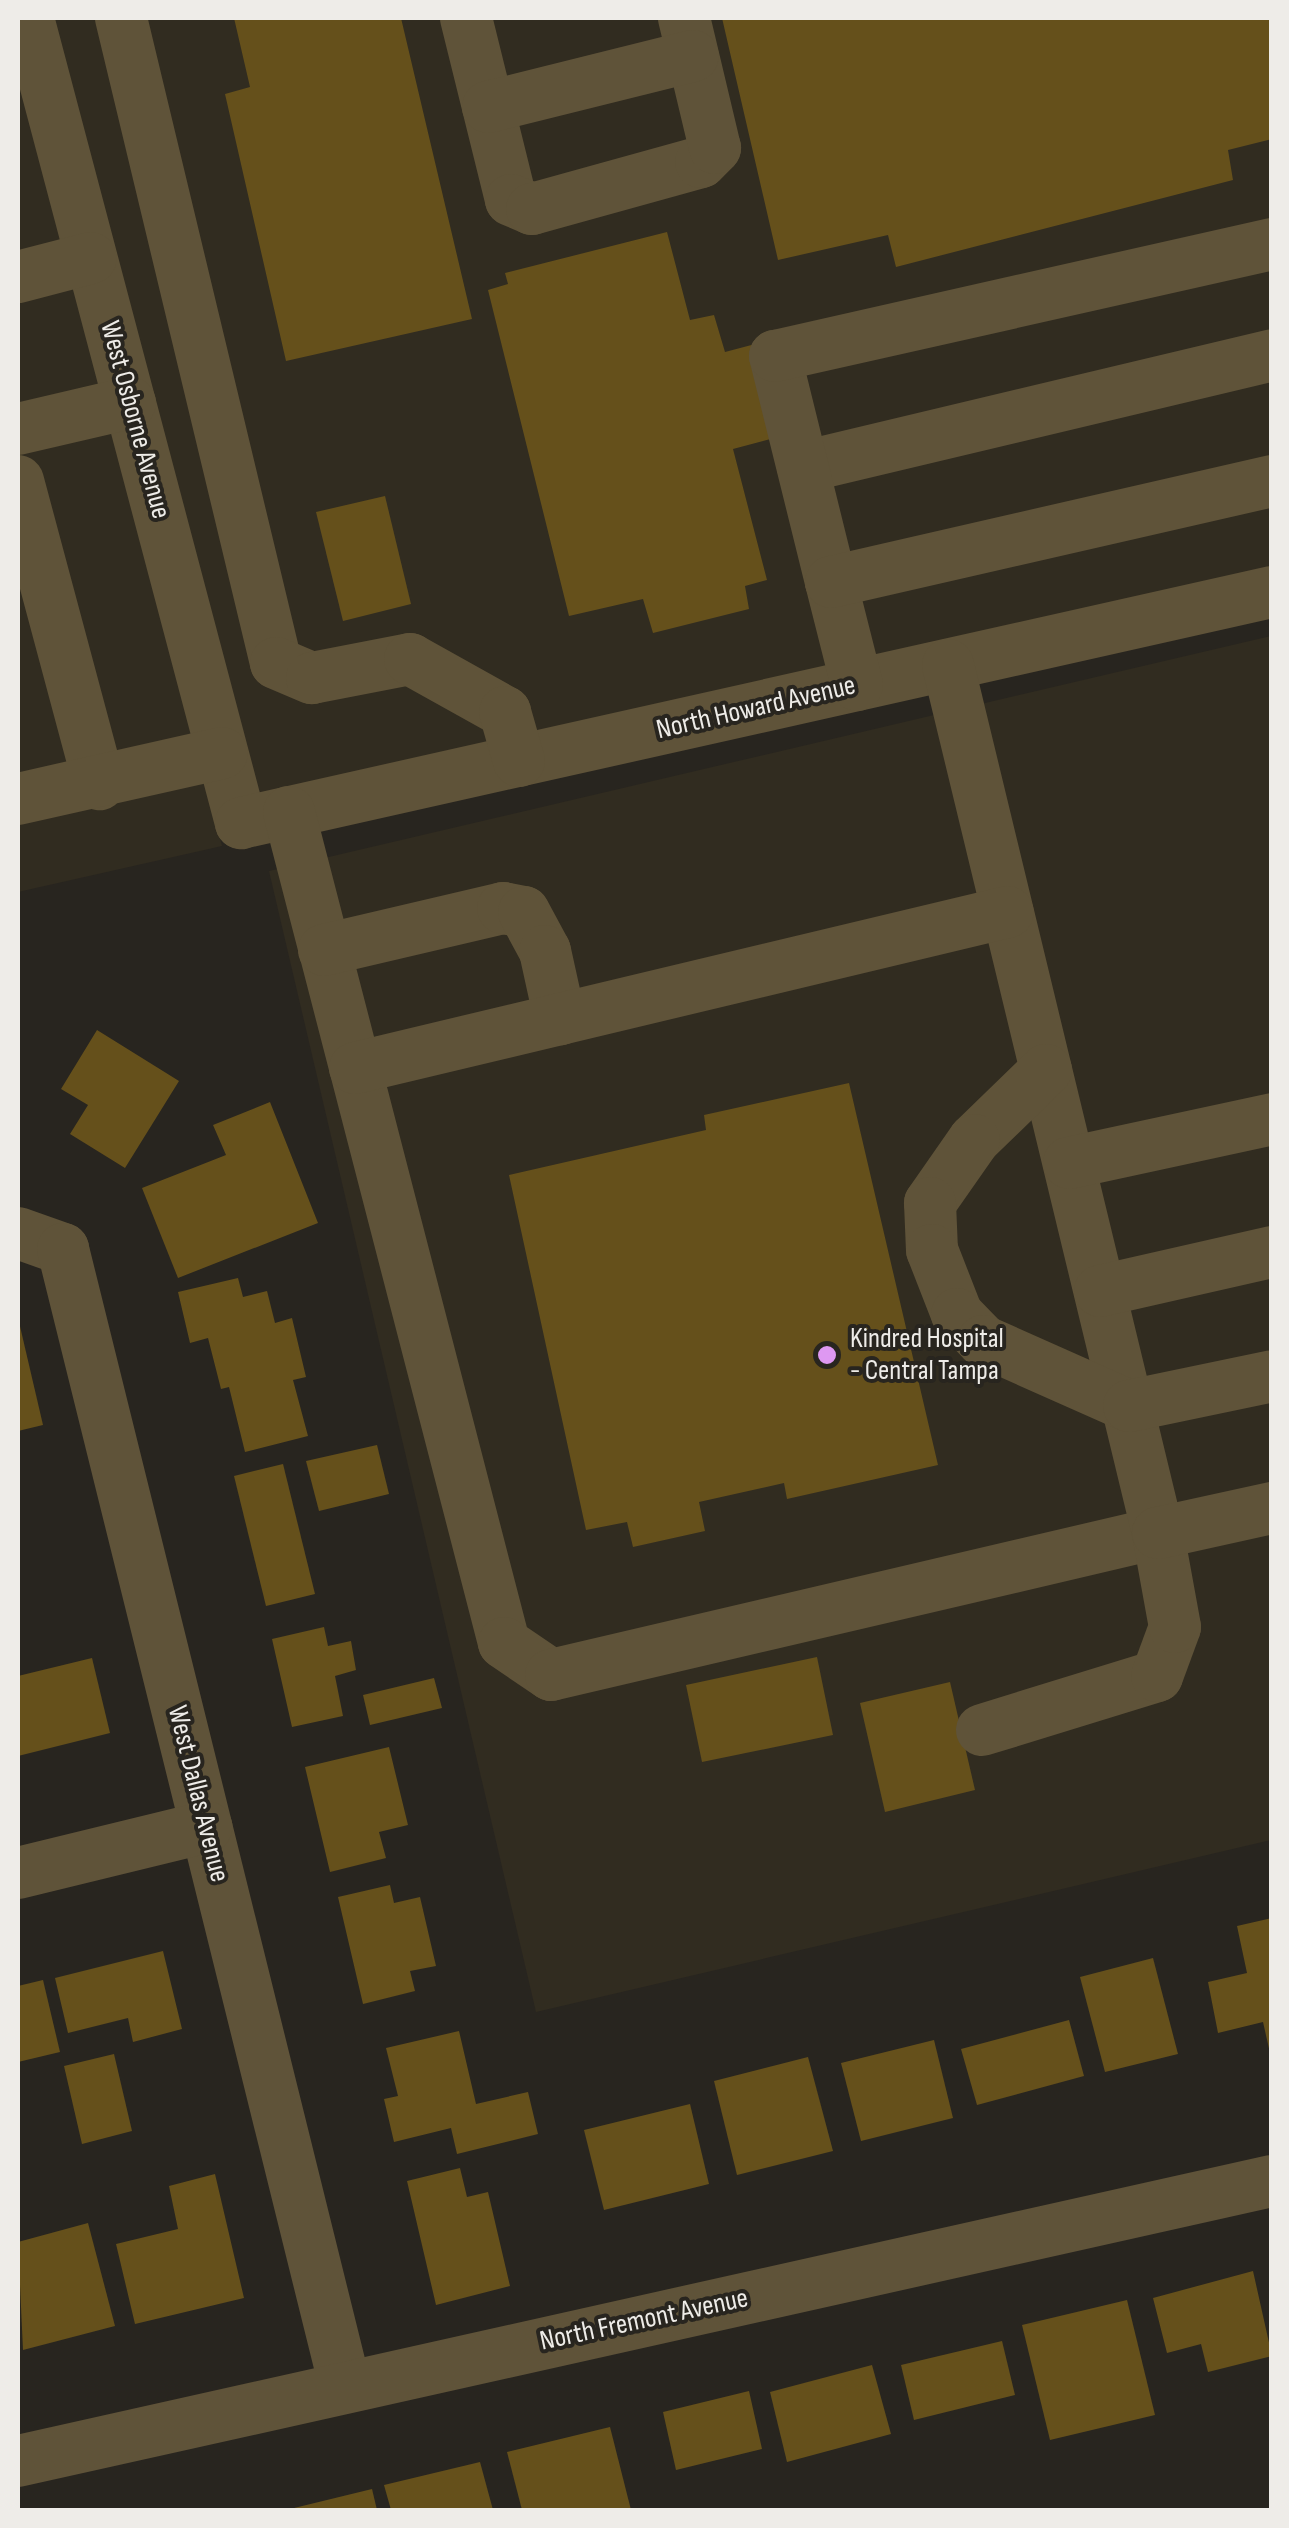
<!DOCTYPE html>
<html>
<head>
<meta charset="utf-8">
<style>
	body { margin:0 }
	#map { position:relative; width:1289px; height:2528px; overflow:hidden; background:#28251f; font-family:"Sofia Sans Condensed",sans-serif }
	div>[style] { position:absolute }
	.built>* { inset:0; background:#312c20 }
	.building>* { inset:0; background:#65501b }
	.minor>* { height:52px; margin:-26px; padding:0 26px; transform-origin:26px; border-radius:26px; background:#5f5339 }
	.dots>* { width:28px; height:28px; translate:-50% -50%; box-sizing:border-box; border:5px solid #28251f; border-radius:50% }
	span { translate:-50% -50%; white-space:nowrap; text-align:center; line-height:1.15; -webkit-text-stroke:8px #28251f; paint-order:stroke }
	.street-label { font-size:28px; color:#eeece8 }
	.poi-label { font-size:28px; color:#eeece8 }
	.left { translate:0 -50%; text-align:left }
	.frame { position:absolute; inset:0; border:20px solid #eeece8; pointer-events:none }
</style>
</head>
<body>
<div id="map">
	<div class="built">
		<div style="clip-path:polygon(52px 18px,1271px 18px,1271px 571px,259px 797px)"></div>
		<div style="clip-path:polygon(18px 72px,222px 846px,18px 892px)"></div>
		<div style="clip-path:polygon(1271px 636px,1271px 1840px,536px 2012px,269px 871px)"></div>
	</div>
	<div class="building">
		<div style="clip-path:polygon(234px 18px,401px 18px,472px 319px,286px 361px,225px 94px,250px 87px)"></div>
		<div style="clip-path:polygon(722px 18px,1272px 18px,1272px 139px,1228px 150px,1233px 180px,896px 267px,888px 235px,778px 260px)"></div>
		<div style="clip-path:polygon(667px 232px,690px 320px,714px 315px,725px 352px,759px 343px,782px 436px,733px 449px,767px 580px,745px 586px,749px 609px,653px 633px,643px 599px,569px 616px,488px 290px,508px 284px,505px 273px)"></div>
		<div style="clip-path:polygon(385px 496px,411px 604px,343px 621px,316px 512px)"></div>
		<div style="clip-path:polygon(97px 1030px,179px 1081px,125px 1168px,70px 1134px,88px 1105px,61px 1089px)"></div>
		<div style="clip-path:polygon(849px 1083px,938px 1465px,787px 1499px,784px 1483px,699px 1502px,705px 1531px,633px 1547px,627px 1522px,586px 1530px,509px 1175px,706px 1130px,704px 1115px)"></div>
		<div style="clip-path:polygon(270px 1102px,318px 1223px,178px 1278px,142px 1188px,226px 1155px,213px 1125px)"></div>
		<div style="clip-path:polygon(238px 1278px,243px 1297px,267px 1291px,275px 1323px,292px 1318px,306px 1377px,293px 1380px,308px 1436px,245px 1452px,229px 1387px,221px 1389px,208px 1338px,190px 1343px,178px 1292px)"></div>
		<div style="clip-path:polygon(19px 1322px,43px 1425px,18px 1431px,18px 1323px)"></div>
		<div style="clip-path:polygon(377px 1445px,389px 1494px,319px 1511px,306px 1461px)"></div>
		<div style="clip-path:polygon(283px 1464px,315px 1594px,266px 1606px,234px 1476px)"></div>
		<div style="clip-path:polygon(324px 1627px,328px 1646px,351px 1641px,356px 1670px,335px 1676px,343px 1716px,292px 1727px,272px 1639px)"></div>
		<div style="clip-path:polygon(817px 1657px,833px 1735px,702px 1762px,686px 1685px)"></div>
		<div style="clip-path:polygon(92px 1658px,110px 1733px,18px 1756px,18px 1676px)"></div>
		<div style="clip-path:polygon(434px 1678px,442px 1708px,370px 1725px,363px 1695px)"></div>
		<div style="clip-path:polygon(950px 1682px,975px 1790px,885px 1812px,860px 1703px)"></div>
		<div style="clip-path:polygon(389px 1747px,408px 1825px,379px 1832px,386px 1858px,330px 1872px,305px 1767px)"></div>
		<div style="clip-path:polygon(390px 1885px,394px 1903px,420px 1897px,436px 1966px,410px 1971px,415px 1991px,363px 2004px,338px 1897px)"></div>
		<div style="clip-path:polygon(1272px 1918px,1272px 2053px,1270px 2053px,1263px 2022px,1218px 2033px,1208px 1982px,1247px 1973px,1237px 1926px)"></div>
		<div style="clip-path:polygon(163px 1951px,182px 2029px,133px 2042px,128px 2018px,68px 2033px,55px 1978px)"></div>
		<div style="clip-path:polygon(1153px 1958px,1178px 2054px,1105px 2072px,1080px 1977px)"></div>
		<div style="clip-path:polygon(43px 1980px,60px 2052px,18px 2062px,18px 1986px)"></div>
		<div style="clip-path:polygon(1069px 2020px,1084px 2076px,977px 2105px,961px 2049px)"></div>
		<div style="clip-path:polygon(459px 2031px,476px 2104px,528px 2092px,538px 2134px,457px 2154px,451px 2128px,394px 2142px,384px 2099px,398px 2096px,386px 2048px)"></div>
		<div style="clip-path:polygon(934px 2040px,953px 2118px,861px 2141px,841px 2063px)"></div>
		<div style="clip-path:polygon(114px 2054px,132px 2131px,82px 2144px,64px 2066px)"></div>
		<div style="clip-path:polygon(808px 2057px,833px 2151px,737px 2175px,714px 2081px)"></div>
		<div style="clip-path:polygon(690px 2104px,709px 2184px,604px 2210px,584px 2130px)"></div>
		<div style="clip-path:polygon(460px 2168px,467px 2197px,488px 2192px,510px 2286px,436px 2305px,407px 2181px)"></div>
		<div style="clip-path:polygon(215px 2174px,244px 2298px,135px 2324px,116px 2244px,178px 2229px,169px 2186px)"></div>
		<div style="clip-path:polygon(88px 2223px,115px 2326px,23px 2350px,18px 2242px)"></div>
		<div style="clip-path:polygon(1253px 2271px,1272px 2356px,1208px 2372px,1201px 2344px,1167px 2353px,1153px 2298px)"></div>
		<div style="clip-path:polygon(1127px 2300px,1155px 2415px,1050px 2440px,1022px 2325px)"></div>
		<div style="clip-path:polygon(1002px 2341px,1015px 2395px,914px 2420px,901px 2365px)"></div>
		<div style="clip-path:polygon(872px 2365px,891px 2434px,787px 2462px,770px 2392px)"></div>
		<div style="clip-path:polygon(749px 2391px,762px 2449px,676px 2470px,663px 2412px)"></div>
		<div style="clip-path:polygon(610px 2427px,631px 2510px,522px 2510px,507px 2452px)"></div>
		<div style="clip-path:polygon(480px 2462px,493px 2510px,391px 2510px,384px 2485px)"></div>
		<div style="clip-path:polygon(372px 2489px,377px 2510px,290px 2510px,290px 2509px)"></div>
	</div>
	<div class="minor">
		<div style="left:28px;top:18px;width:833px;rotate:75.18deg"></div>
		<div style="left:241px;top:823px;width:1057px;rotate:-12.63deg"></div>
		<div style="left:121px;top:18px;width:663px;rotate:76.49deg"></div>
		<div style="left:276px;top:663px;width:39px;rotate:23deg"></div>
		<div style="left:312px;top:678px;width:100px;rotate:-11deg"></div>
		<div style="left:410px;top:659px;width:109px;rotate:29.2deg"></div>
		<div style="left:505px;top:712px;width:51px;rotate:74.1deg"></div>
		<div style="left:466px;top:18px;width:187px;rotate:76.1deg"></div>
		<div style="left:511px;top:200px;width:23px;rotate:23deg"></div>
		<div style="left:532px;top:209px;width:175px;rotate:-15.5deg"></div>
		<div style="left:701px;top:162px;width:20px;rotate:-45deg"></div>
		<div style="left:715px;top:148px;width:134px;rotate:-103.4deg"></div>
		<div style="left:488px;top:107px;width:211px;rotate:-14deg"></div>
		<div style="left:18px;top:277px;width:75px;rotate:-14.6deg"></div>
		<div style="left:18px;top:429px;width:115px;rotate:-13.1deg"></div>
		<div style="left:803px;top:467px;width:482px;rotate:-13.4deg"></div>
		<div style="left:18px;top:481px;width:314px;rotate:75deg"></div>
		<div style="left:831px;top:582px;width:233px;rotate:-103.9deg"></div>
		<div style="left:775px;top:356px;width:509px;rotate:-12.7deg"></div>
		<div style="left:857px;top:685px;width:106px;rotate:-104.2deg"></div>
		<div style="left:831px;top:582px;width:452px;rotate:-12.9deg"></div>
		<div style="left:18px;top:799px;width:209px;rotate:-12.7deg"></div>
		<div style="left:289px;top:812px;width:858px;rotate:75.49deg"></div>
		<div style="left:504px;top:1643px;width:57px;rotate:34.2deg"></div>
		<div style="left:551px;top:1675px;width:623px;rotate:-13.17deg"></div>
		<div style="left:1158px;top:1533px;width:893px;rotate:-103.6deg"></div>
		<div style="left:324px;top:950px;width:184px;rotate:-13.2deg"></div>
		<div style="left:503px;top:908px;width:21px;rotate:11deg"></div>
		<div style="left:524px;top:912px;width:44px;rotate:61.7deg"></div>
		<div style="left:545px;top:951px;width:70px;rotate:77.6deg"></div>
		<div style="left:355px;top:1068px;width:671px;rotate:-13.44deg"></div>
		<div style="left:1046px;top:1070px;width:100px;rotate:135.8deg"></div>
		<div style="left:974px;top:1140px;width:77px;rotate:124.9deg"></div>
		<div style="left:930px;top:1203px;width:47px;rotate:87.6deg"></div>
		<div style="left:932px;top:1250px;width:69px;rotate:68.7deg"></div>
		<div style="left:957px;top:1314px;width:37px;rotate:46deg"></div>
		<div style="left:983px;top:1341px;width:160px;rotate:24deg"></div>
		<div style="left:1129px;top:1406px;width:146px;rotate:-11.8deg"></div>
		<div style="left:1069px;top:1163px;width:208px;rotate:-12.2deg"></div>
		<div style="left:18px;top:1233px;width:48px;rotate:19.6deg"></div>
		<div style="left:63px;top:1249px;width:1171px;rotate:76.07deg"></div>
		<div style="left:1100px;top:1291px;width:176px;rotate:-12.8deg"></div>
		<div style="left:982px;top:1730px;width:183px;rotate:-17.1deg"></div>
		<div style="left:1157px;top:1676px;width:52px;rotate:-69.8deg"></div>
		<div style="left:1175px;top:1627px;width:96px;rotate:-100.3deg"></div>
		<div style="left:1158px;top:1533px;width:117px;rotate:-12.4deg"></div>
		<div style="left:18px;top:1873px;width:194px;rotate:-13.7deg"></div>
		<div style="left:18px;top:2461px;width:1285px;rotate:-12.59deg"></div>
	</div>
	<div class="dots">
		<div style="left:827px;top:1355px;background:#de98f2"></div>
	</div>
	<div class="street-label">
		<span style="left:135px;top:420px;rotate:75deg">West Osborne Avenue</span>
		<span style="left:756px;top:708px;rotate:-13deg">North Howard Avenue</span>
		<span style="left:198px;top:1794px;rotate:76deg">West Dallas Avenue</span>
		<span style="left:644px;top:2320px;rotate:-12deg">North Fremont Avenue</span>
	</div>
	<div class="poi-label">
		<span class="left" style="left:850px;top:1355px">Kindred Hospital<br>- Central Tampa</span>
	</div>
	<div class="frame"></div>
</div>
</body>
</html>
